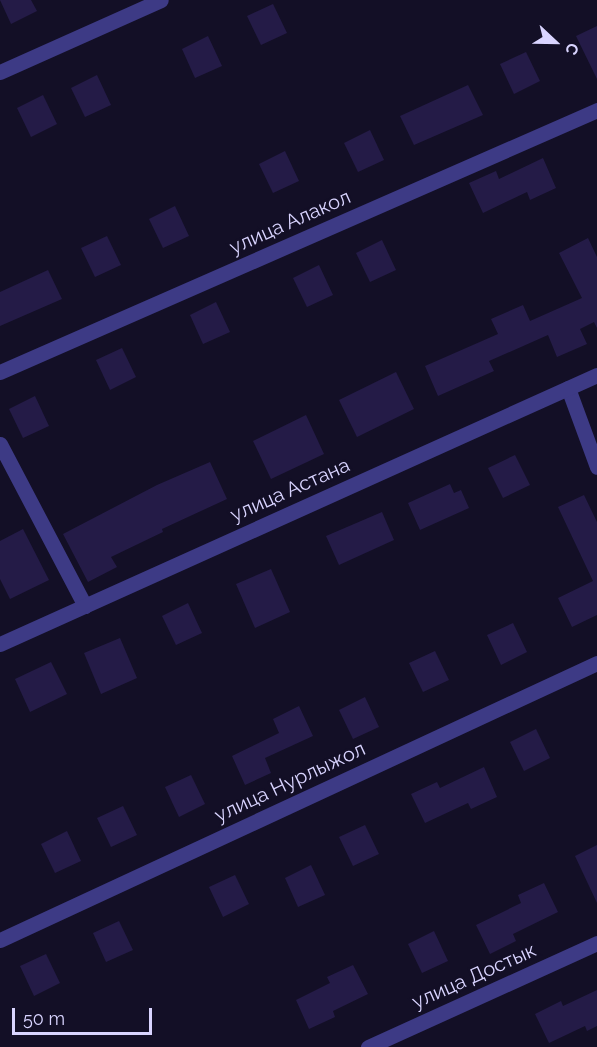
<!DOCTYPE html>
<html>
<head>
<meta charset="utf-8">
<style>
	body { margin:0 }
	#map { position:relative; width:597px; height:1047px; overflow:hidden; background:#130f26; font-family:Raleway,sans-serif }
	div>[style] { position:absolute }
	.building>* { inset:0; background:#241b47 }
	.minor>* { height:15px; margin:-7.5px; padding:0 7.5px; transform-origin:7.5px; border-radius:7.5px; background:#3d3a85 }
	span { translate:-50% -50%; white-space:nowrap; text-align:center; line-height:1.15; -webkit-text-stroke:4.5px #130f26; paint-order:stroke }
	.street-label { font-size:20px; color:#d9d4ff }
	.north { position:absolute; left:525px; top:12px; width:60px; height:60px; -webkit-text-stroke:4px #130f26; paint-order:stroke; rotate:112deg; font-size:16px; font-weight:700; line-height:24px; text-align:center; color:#d9d4ff }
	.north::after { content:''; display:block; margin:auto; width:21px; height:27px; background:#d9d4ff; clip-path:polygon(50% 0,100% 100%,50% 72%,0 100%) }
	.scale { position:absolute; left:12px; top:1008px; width:140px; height:27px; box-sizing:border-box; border:3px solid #d9d4ff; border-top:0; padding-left:8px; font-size:18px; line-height:21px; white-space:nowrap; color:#d9d4ff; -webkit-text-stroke:4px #130f26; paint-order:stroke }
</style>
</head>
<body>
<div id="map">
	<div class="building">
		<div style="clip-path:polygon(0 0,31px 0,37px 11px,11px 24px)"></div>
		<div style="clip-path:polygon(273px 4px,287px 33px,261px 45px,247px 16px)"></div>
		<div style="clip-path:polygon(597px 26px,597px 79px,576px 36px)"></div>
		<div style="clip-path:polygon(208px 36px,222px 66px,195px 78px,182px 49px)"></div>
		<div style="clip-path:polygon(526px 52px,540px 81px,514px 94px,500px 64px)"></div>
		<div style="clip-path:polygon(97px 75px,111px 105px,85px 117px,71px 88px)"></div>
		<div style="clip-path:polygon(468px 85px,483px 115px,414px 145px,400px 116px)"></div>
		<div style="clip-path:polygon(43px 95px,57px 124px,31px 137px,17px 108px)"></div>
		<div style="clip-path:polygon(370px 130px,384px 160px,358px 172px,344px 143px)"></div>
		<div style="clip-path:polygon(285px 151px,299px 181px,273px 193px,259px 164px)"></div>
		<div style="clip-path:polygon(543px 158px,556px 188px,530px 200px,527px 192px,483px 213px,469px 183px,496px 171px,499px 179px)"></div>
		<div style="clip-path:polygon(175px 206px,189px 236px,163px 248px,149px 219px)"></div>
		<div style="clip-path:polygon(107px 236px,121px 265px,95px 277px,81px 248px)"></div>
		<div style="clip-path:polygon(588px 238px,597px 257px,597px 328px,594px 322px,580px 329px,587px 344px,557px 357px,548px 335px,489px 361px,494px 371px,438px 396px,425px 366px,498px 334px,491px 319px,523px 305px,530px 321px,582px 298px,559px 253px)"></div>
		<div style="clip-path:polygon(382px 240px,396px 270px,370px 282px,356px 253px)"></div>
		<div style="clip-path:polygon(319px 265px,333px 295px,307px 307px,293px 278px)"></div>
		<div style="clip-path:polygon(48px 270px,62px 299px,0 326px,0 292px)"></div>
		<div style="clip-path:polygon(216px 302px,230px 332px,203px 344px,190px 315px)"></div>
		<div style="clip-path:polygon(122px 348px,136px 377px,110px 390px,96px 360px)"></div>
		<div style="clip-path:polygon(396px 372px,414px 409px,357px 437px,339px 400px)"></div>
		<div style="clip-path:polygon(35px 396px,49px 426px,23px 438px,9px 409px)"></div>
		<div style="clip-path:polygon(306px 415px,324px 454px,271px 479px,253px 441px)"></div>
		<div style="clip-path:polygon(515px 455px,530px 485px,503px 498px,488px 468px)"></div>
		<div style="clip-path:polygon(210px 462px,227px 499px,162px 529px,163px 532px,111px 557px,117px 567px,88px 582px,63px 534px,157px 485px)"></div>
		<div style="clip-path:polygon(450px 484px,454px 493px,461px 490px,469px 508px,420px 530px,408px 503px)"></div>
		<div style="clip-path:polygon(584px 495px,597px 522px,597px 615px,572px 627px,558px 598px,593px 581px,558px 507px)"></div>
		<div style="clip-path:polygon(382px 512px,394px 540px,339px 565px,326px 536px)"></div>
		<div style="clip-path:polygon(23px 529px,49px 580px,10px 599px,0 579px,0 541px)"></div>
		<div style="clip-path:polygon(271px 569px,290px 612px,255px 628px,236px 584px)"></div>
		<div style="clip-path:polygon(188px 603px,202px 633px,176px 645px,162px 616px)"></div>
		<div style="clip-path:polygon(513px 623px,527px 652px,501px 665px,487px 635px)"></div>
		<div style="clip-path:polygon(120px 638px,137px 678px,101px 694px,84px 653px)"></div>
		<div style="clip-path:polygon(435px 651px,449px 680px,423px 692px,409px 663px)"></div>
		<div style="clip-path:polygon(51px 662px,67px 694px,30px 712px,15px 679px)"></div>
		<div style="clip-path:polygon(365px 697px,379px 727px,353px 739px,339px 710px)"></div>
		<div style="clip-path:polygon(299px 706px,313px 736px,265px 758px,271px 773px,245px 785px,232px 756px,279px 733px,273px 719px)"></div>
		<div style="clip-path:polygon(536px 729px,550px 758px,524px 771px,510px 742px)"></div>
		<div style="clip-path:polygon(484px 767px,497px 797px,471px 809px,468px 803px,425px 823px,411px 794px,437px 782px,440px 788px)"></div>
		<div style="clip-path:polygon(191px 775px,205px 804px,179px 817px,165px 787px)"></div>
		<div style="clip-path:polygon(123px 806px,137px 835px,111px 847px,97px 818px)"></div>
		<div style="clip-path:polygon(365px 825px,379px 854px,353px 866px,339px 837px)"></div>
		<div style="clip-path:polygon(67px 831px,81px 861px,55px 873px,41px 844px)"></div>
		<div style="clip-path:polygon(597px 845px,597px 903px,575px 856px)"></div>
		<div style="clip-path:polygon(311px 865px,325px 895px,298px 907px,285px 878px)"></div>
		<div style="clip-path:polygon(235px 875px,249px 904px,223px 917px,209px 887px)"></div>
		<div style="clip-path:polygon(544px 883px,558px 912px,513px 934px,516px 941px,490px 954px,476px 925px,521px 903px,518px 895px)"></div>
		<div style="clip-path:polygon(119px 921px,133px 950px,106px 962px,93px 933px)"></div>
		<div style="clip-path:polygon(434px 931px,448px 961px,422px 973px,408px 944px)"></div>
		<div style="clip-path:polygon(46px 954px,60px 983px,34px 996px,20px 966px)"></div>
		<div style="clip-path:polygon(353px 965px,368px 994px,333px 1011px,335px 1017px,309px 1029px,296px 1000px,330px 983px,327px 977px)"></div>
		<div style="clip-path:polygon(597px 990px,597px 1026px,587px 1031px,585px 1026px,549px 1043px,535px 1014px,561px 1001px,563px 1006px)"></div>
	</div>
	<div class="minor">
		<div style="left:0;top:72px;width:176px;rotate:-24.1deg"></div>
		<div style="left:0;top:372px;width:652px;rotate:-23.69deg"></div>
		<div style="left:568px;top:388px;width:84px;rotate:69.8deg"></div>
		<div style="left:0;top:444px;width:183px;rotate:62.3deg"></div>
		<div style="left:0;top:644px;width:655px;rotate:-24.26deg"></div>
		<div style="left:0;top:940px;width:658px;rotate:-24.89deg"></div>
		<div style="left:368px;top:1047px;width:252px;rotate:-24.4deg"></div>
	</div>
	<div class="street-label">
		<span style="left:290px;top:222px;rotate:-24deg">улица Алакол</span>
		<span style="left:290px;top:490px;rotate:-24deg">улица Астана</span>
		<span style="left:290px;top:782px;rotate:-25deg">улица Нурлыжол</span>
		<span style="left:474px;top:976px;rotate:-24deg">улица Достык</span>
	</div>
	<div class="north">С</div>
	<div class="scale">50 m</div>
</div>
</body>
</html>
